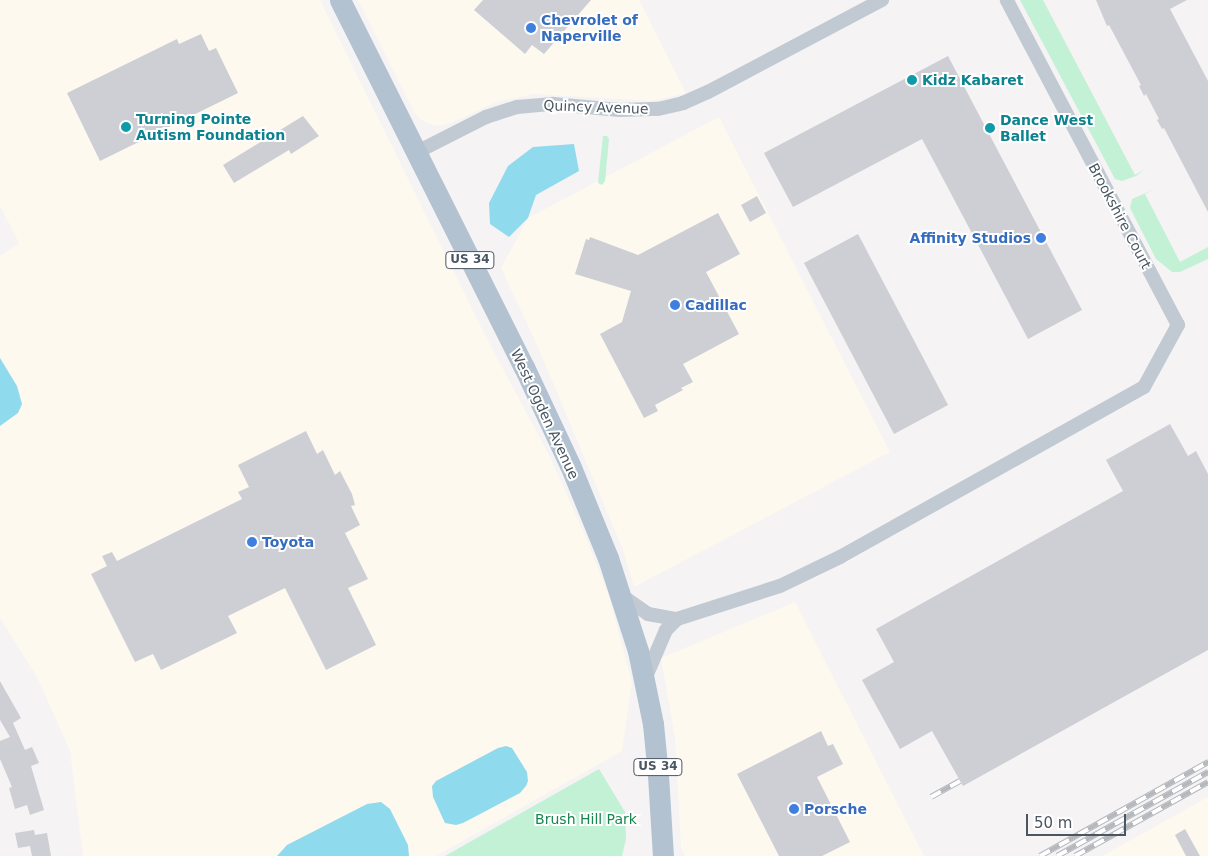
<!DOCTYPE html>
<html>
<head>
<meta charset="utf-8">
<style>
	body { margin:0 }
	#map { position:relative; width:1208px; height:856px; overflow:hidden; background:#f5f3f3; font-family:"DejaVu Sans",sans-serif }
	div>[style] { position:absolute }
	.commercial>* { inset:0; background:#fdf9ef }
	.green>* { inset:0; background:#c3f1d5 }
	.water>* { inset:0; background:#90daee }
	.building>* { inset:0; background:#cdcfd5 }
	.minor>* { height:14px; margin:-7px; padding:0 7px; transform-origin:7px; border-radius:7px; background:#c1cad2 }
	.primary>* { height:21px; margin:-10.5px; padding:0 10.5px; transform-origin:10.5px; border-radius:10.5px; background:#b3c2d1 }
	.rail>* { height:5.5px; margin-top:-2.75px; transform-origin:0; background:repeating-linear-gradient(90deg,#fff 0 11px,#b5b8bd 0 22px); box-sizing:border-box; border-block:1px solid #b5b8bd }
	.dots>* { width:14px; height:14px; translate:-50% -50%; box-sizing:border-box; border:2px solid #fff; border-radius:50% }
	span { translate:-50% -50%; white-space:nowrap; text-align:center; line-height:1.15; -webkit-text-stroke:4px #fff; paint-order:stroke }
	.shield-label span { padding:1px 4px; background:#fff; border:1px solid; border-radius:4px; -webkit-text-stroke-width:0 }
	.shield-label { font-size:12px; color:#4a5661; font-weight:700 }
	.shop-label { font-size:14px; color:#366cbe; font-weight:700 }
	.left { translate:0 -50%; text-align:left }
	.right { translate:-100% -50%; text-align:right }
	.culture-label { font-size:14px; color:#0d838f; font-weight:700 }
	.street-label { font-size:14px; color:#4a5661 }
	.park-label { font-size:14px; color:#17864f }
	.scale { position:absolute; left:1026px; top:814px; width:100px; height:22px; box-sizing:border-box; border:2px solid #4a5661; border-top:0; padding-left:6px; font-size:15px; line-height:18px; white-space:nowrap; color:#4a5661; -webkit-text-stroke:4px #fff; paint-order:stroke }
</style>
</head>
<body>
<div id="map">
	<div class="commercial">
		<div style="clip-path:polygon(0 0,320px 0,486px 337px,551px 459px,586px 538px,609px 597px,632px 682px,622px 751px,436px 856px,83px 856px,70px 751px,37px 677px,0 618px,0 256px,19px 243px,0 206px)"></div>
		<div style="clip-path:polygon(358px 0,639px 0,686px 93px,652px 101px,534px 94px,496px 102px,451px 123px,438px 126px,429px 124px,420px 119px,414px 112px)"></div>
		<div style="clip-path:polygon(719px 117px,890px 452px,634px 587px,623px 550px,538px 347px,501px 268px,528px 218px)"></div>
		<div style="clip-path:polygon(795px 602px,924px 856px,685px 856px,681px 848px,675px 738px,661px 658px)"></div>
		<div style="clip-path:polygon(1208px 797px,1208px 856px,1102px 856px)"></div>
	</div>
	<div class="green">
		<div style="clip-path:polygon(1020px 0,1043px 0,1135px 175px,1145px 169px,1136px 176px,1122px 181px,1115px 179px)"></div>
		<div style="clip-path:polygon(603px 136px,607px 136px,609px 139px,605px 181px,602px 185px,598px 183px)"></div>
		<div style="clip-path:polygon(1155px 189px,1145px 194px,1180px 262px,1208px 247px,1208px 259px,1180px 272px,1172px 272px,1156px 259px,1130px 208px,1132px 199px)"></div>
		<div style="clip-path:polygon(599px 769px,625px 812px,626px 839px,622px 856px,445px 856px)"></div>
	</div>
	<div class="water">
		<div style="clip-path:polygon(574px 144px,579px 171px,536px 195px,528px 218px,509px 237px,490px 224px,489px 203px,508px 166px,533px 147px)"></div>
		<div style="clip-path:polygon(0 358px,17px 386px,22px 404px,18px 413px,0 426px)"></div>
		<div style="clip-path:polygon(506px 746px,512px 748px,527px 772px,528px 781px,526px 786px,520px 793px,463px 823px,456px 825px,445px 823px,433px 797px,432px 786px,436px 781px,498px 748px)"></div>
		<div style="clip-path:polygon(381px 802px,390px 809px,408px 845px,409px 856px,277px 856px,287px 845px,367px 804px)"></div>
	</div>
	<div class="building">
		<div style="clip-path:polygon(483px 0,591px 0,544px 54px,532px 45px,525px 54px,474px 10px)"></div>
		<div style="clip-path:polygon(1096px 0,1187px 0,1170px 9px,1208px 81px,1208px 212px,1164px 128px,1162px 129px,1157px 120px,1159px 119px,1146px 94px,1144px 96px,1139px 86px,1141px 85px,1109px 25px,1107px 26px)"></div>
		<div style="clip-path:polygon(201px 34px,209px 51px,216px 48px,238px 93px,100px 161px,67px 93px,177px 39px,179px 44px)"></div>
		<div style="clip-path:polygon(948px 56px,1082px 310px,1028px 339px,922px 139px,793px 207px,764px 153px)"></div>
		<div style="clip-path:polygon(303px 116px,319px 136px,291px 154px,289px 150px,234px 183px,223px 165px)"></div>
		<div style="clip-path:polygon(757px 196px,766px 213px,750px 222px,741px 205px)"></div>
		<div style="clip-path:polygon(718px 213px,740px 254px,706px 272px,739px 334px,683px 364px,693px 382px,681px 388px,683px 390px,655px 405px,658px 411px,644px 418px,600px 334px,622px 322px,631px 291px,575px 274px,586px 239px,589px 240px,590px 237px,638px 255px)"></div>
		<div style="clip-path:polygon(858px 234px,948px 405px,894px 434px,804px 263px)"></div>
		<div style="clip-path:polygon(1170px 424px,1188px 456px,1196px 451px,1208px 474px,1208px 650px,963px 786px,932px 731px,900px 749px,862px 680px,894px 662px,876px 629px,1123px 491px,1106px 460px)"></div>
		<div style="clip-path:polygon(306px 431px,317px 454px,323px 450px,335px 475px,340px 471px,352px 494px,355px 505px,351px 506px,360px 525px,345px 533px,368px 579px,348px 588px,376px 645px,326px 670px,285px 588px,228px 616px,237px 633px,161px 670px,153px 654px,135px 662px,91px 574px,107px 566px,102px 556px,112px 552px,117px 561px,242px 499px,238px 492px,249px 487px,238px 465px)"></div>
		<div style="clip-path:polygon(0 681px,21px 718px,13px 723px,25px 750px,32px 747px,39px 763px,31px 766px,44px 810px,30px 815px,27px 805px,15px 809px,9px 788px,12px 787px,0 759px,0 741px,10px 737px,0 720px)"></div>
		<div style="clip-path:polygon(821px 731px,828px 746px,833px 744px,843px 764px,817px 777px,850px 842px,822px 856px,779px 856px,737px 774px)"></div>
		<div style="clip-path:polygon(1185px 829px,1200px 856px,1186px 856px,1175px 835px)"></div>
		<div style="clip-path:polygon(34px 830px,35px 835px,47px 833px,51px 856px,32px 856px,30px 846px,18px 848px,15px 833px)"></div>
	</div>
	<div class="minor">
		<div style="left:415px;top:153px;width:80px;rotate:-26.9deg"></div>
		<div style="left:486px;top:117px;width:33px;rotate:-18deg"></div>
		<div style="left:517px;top:107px;width:36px;rotate:-5deg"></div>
		<div style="left:553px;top:104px;width:67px;rotate:5.1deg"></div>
		<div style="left:620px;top:110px;width:38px;rotate:-2deg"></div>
		<div style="left:658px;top:109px;width:26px;rotate:-13deg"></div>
		<div style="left:683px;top:103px;width:27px;rotate:-24deg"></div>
		<div style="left:708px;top:92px;width:197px;rotate:-27.9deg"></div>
		<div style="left:621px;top:595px;width:33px;rotate:35deg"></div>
		<div style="left:648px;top:614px;width:29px;rotate:10deg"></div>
		<div style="left:677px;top:619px;width:108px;rotate:-17.8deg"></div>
		<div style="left:780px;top:586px;width:67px;rotate:-25.8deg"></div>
		<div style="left:840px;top:557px;width:348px;rotate:-29.2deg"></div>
		<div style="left:1144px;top:387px;width:71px;rotate:-61.3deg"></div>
		<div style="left:1178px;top:325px;width:367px;rotate:-117.8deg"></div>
		<div style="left:645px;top:679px;width:53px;rotate:-66.8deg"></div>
		<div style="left:666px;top:630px;width:16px;rotate:-45deg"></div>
	</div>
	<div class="primary">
		<div style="left:340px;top:0;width:411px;rotate:63.4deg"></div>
		<div style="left:524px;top:367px;width:108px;rotate:64.9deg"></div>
		<div style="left:570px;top:465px;width:100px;rotate:67.8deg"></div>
		<div style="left:608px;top:558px;width:98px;rotate:72.1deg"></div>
		<div style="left:638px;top:651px;width:75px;rotate:78.4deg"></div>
		<div style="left:653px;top:724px;width:51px;rotate:84.4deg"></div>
		<div style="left:658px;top:775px;width:81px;rotate:86.5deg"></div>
	</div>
	<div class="rail">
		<div style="left:931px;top:797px;width:33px;rotate:-29deg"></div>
		<div style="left:1040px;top:856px;width:193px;rotate:-29.2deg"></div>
		<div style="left:1057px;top:856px;width:173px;rotate:-29.1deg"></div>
		<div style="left:1075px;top:856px;width:152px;rotate:-29.1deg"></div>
	</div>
	<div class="dots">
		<div style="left:531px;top:28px;background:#3f7fe0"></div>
		<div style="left:912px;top:80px;background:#0f9aa8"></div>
		<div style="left:126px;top:127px;background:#0f9aa8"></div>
		<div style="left:990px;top:128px;background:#0f9aa8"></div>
		<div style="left:1041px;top:238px;background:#3f7fe0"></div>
		<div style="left:675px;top:305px;background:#3f7fe0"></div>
		<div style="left:252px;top:542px;background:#3f7fe0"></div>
		<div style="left:794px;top:809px;background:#3f7fe0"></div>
	</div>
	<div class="shield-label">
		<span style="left:470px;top:260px">US 34</span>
		<span style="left:658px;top:767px">US 34</span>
	</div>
	<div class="shop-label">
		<span class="left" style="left:541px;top:28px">Chevrolet of<br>Naperville</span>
		<span class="right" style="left:1031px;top:238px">Affinity Studios</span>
		<span class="left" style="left:685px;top:305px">Cadillac</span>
		<span class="left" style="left:262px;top:542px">Toyota</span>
		<span class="left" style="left:804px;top:809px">Porsche</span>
	</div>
	<div class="culture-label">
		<span class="left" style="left:922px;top:80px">Kidz Kabaret</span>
		<span class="left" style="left:136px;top:127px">Turning Pointe<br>Autism Foundation</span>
		<span class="left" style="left:1000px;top:128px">Dance West<br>Ballet</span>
	</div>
	<div class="street-label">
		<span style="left:596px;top:107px;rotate:2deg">Quincy Avenue</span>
		<span style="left:1120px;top:216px;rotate:62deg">Brookshire Court</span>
		<span style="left:545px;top:414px;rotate:65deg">West Ogden Avenue</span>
	</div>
	<div class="park-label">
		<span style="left:586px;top:819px">Brush Hill Park</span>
	</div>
	<div class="scale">50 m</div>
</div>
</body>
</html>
